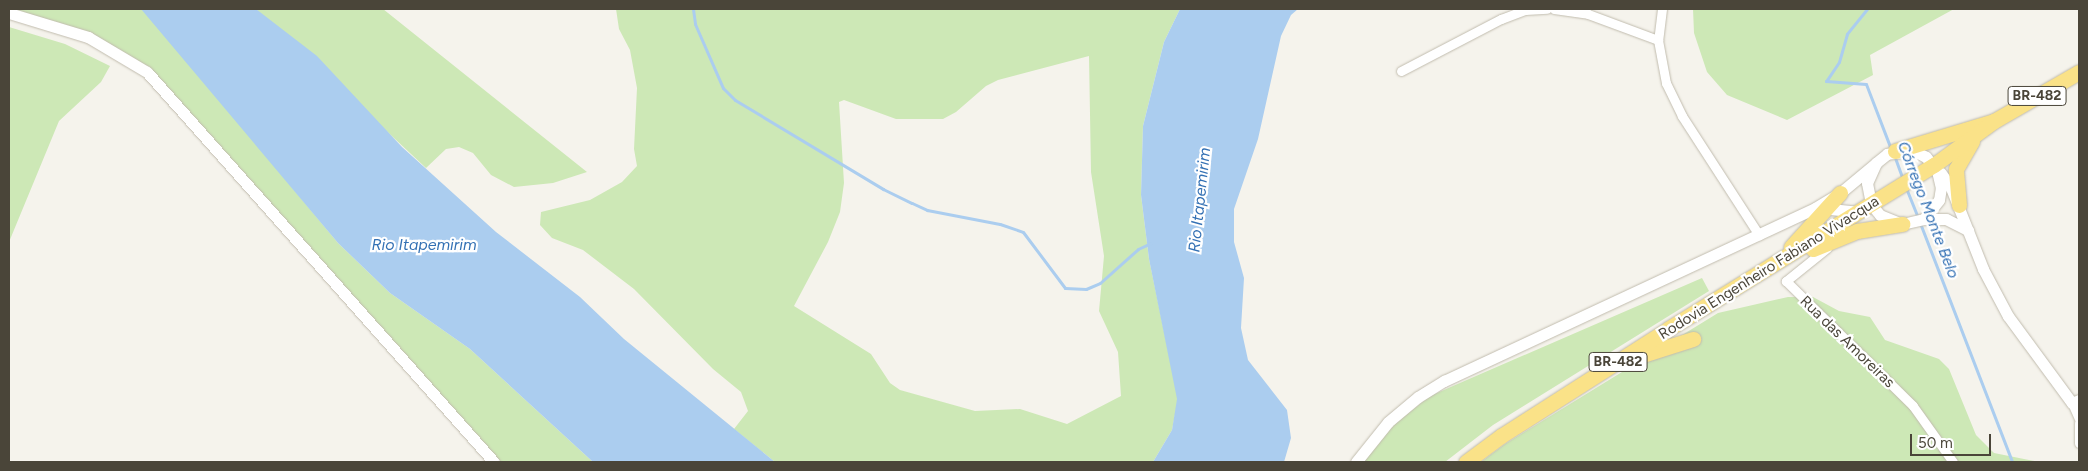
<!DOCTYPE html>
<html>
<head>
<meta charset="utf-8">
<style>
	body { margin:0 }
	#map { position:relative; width:2088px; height:471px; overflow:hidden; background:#f5f3ec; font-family:Figtree,sans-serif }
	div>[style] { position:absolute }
	.green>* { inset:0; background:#cde8b6 }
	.water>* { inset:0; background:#abcdef }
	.stream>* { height:3px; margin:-1.5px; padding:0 1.5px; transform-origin:1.5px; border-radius:1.5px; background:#abcdef }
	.roads { filter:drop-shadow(0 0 1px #c1bcae) drop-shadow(0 0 1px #c1bcae) }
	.minor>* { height:9px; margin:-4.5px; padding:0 4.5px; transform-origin:4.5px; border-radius:4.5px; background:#fff }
	.tertiary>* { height:11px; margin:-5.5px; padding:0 5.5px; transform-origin:5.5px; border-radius:5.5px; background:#fff }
	.trunk>* { height:15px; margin:-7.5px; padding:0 7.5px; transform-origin:7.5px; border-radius:7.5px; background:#fae288 }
	span { translate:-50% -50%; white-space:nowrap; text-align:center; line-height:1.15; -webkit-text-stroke:4.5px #fff; paint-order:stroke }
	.shield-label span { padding:1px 4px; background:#fff; border:1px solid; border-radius:4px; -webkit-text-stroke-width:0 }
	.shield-label { font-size:14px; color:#4a4539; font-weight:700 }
	.street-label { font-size:15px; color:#4a4539 }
	.water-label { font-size:16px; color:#3471b4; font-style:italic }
	.frame { position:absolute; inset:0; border:10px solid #4a4539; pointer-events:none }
	.scale { position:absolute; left:1910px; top:434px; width:81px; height:22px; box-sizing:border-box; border:2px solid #4a4539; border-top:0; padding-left:6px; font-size:15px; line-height:18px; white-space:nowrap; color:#4a4539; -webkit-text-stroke:4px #fff; paint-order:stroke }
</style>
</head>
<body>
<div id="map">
	<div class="green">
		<div style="clip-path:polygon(9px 9px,141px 9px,148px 14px,338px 243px,390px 293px,470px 349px,593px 462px,496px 462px,167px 90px,123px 55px)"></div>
		<div style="clip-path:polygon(256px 9px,383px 9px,587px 172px,553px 183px,514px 187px,491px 175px,473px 153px,459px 147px,446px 149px,426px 168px)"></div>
		<div style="clip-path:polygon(evenodd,616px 9px,1180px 9px,1164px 42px,1143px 126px,1141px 195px,1149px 259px,1178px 399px,1172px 430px,1153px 462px,775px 462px,734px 429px,748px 411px,741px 392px,713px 369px,634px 289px,583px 250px,552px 238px,540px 225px,541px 212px,590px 200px,622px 182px,637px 166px,634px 149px,637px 88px,630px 50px,619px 29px,616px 9px,1089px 56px,1091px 172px,1104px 256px,1099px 311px,1118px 352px,1121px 396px,1067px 424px,1020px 409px,975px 411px,900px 390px,890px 383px,871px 354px,794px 306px,828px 242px,840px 212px,844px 183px,839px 102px,844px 100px,896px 119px,943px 119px,956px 112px,986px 86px,998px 80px,1089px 56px)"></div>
		<div style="clip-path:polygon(1693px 9px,1954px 9px,1870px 55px,1873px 75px,1787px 120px,1727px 95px,1707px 72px,1694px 33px)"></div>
		<div style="clip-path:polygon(9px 27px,65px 44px,110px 66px,101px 82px,59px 121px,9px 242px)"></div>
		<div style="clip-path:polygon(1702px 278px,1709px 291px,1493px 425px,1445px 462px,1361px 462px,1396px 423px,1430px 396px)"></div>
		<div style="clip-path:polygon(1788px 297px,1813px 297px,1839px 311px,1870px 317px,1885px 340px,1939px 359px,1949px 369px,1976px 435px,1994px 453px,2039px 462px,1481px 462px,1505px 444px,1718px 313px)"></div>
	</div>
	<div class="water">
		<div style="clip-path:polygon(141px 9px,256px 9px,317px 56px,402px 147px,496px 232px,580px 297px,624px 339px,775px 462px,593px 462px,470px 349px,390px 293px,338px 243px)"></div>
		<div style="clip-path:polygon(1180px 9px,1298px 9px,1291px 15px,1281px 36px,1258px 139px,1234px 209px,1234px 242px,1244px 278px,1241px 328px,1248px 360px,1287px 410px,1291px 438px,1284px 462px,1153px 462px,1172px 430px,1177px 399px,1149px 259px,1141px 195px,1143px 126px,1164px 42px)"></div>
	</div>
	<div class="stream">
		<div style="left:693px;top:9px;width:15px;rotate:82deg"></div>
		<div style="left:695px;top:24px;width:70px;rotate:66.4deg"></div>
		<div style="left:723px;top:88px;width:17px;rotate:45deg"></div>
		<div style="left:735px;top:100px;width:173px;rotate:31deg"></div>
		<div style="left:883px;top:189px;width:32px;rotate:26deg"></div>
		<div style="left:912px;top:203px;width:17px;rotate:25deg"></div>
		<div style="left:927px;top:210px;width:74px;rotate:10.9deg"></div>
		<div style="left:1000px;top:224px;width:24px;rotate:19deg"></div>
		<div style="left:1023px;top:232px;width:70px;rotate:53.1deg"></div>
		<div style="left:1065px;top:288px;width:21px;rotate:3deg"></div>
		<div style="left:1086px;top:289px;width:15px;rotate:-23deg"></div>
		<div style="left:1100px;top:283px;width:51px;rotate:-41.8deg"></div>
		<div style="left:1138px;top:249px;width:14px;rotate:-25deg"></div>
		<div style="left:1867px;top:9px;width:32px;rotate:129deg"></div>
		<div style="left:1847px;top:34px;width:29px;rotate:106deg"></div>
		<div style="left:1839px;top:62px;width:23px;rotate:124deg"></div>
		<div style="left:1826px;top:81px;width:40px;rotate:4.3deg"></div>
		<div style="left:1866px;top:84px;width:70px;rotate:69deg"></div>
		<div style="left:1894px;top:155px;width:27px;rotate:70deg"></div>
		<div style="left:1906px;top:188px;width:31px;rotate:68deg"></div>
		<div style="left:1920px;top:223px;width:256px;rotate:68.9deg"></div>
	</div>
	<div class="roads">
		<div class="minor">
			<div style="left:1554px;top:9px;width:34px;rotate:8deg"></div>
			<div style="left:1588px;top:14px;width:75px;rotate:20.4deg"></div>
			<div style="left:1662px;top:9px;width:31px;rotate:97deg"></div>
			<div style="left:1658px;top:40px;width:44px;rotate:79.5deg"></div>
			<div style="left:1666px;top:83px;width:37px;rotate:64deg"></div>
			<div style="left:1682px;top:116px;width:142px;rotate:57.1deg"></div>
			<div style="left:1401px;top:71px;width:113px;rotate:-27.5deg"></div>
			<div style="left:1501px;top:19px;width:26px;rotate:-21deg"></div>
			<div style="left:1525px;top:10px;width:22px;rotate:-3deg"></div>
			<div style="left:1827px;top:248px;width:53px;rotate:141.2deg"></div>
			<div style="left:1786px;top:281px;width:178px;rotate:44.5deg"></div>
			<div style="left:1913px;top:406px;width:69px;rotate:54.5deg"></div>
			<div style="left:2072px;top:403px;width:17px;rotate:66deg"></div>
			<div style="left:2079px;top:423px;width:20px;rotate:90deg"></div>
		</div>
		<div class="tertiary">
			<div style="left:9px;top:13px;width:83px;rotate:16.9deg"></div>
			<div style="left:88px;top:37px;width:69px;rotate:30.7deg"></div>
			<div style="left:147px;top:72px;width:522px;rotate:48.34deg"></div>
			<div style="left:1941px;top:173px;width:18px;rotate:56deg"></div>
			<div style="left:1951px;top:188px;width:87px;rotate:68.4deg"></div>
			<div style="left:1983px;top:269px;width:53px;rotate:62deg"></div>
			<div style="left:2008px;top:316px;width:108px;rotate:53.7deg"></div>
			<div style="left:2072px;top:403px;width:8px;rotate:-23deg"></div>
			<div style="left:1821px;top:208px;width:36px;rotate:6deg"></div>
			<div style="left:1924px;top:219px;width:24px;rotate:-52deg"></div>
			<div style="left:1939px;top:200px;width:12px;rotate:-81deg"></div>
			<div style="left:1941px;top:188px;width:17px;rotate:-103deg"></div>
			<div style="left:1937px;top:171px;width:18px;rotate:-128deg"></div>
			<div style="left:1926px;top:157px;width:13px;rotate:-153deg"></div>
			<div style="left:1914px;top:151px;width:27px;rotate:174deg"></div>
			<div style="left:1887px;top:154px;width:14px;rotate:141deg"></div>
			<div style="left:1876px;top:163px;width:22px;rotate:114deg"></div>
			<div style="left:1867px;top:183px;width:21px;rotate:79deg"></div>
			<div style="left:1871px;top:204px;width:14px;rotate:51deg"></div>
			<div style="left:1880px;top:215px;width:24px;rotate:22deg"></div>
			<div style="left:1902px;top:224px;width:23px;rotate:-13deg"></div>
			<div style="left:1924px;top:219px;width:22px"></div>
			<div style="left:1946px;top:219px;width:25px;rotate:27deg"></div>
			<div style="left:1356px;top:462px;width:51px;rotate:-51.3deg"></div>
			<div style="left:1388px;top:422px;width:39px;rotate:-40deg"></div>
			<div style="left:1418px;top:397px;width:31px;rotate:-32deg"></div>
			<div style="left:1444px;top:381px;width:409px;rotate:-25deg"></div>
			<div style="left:1815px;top:208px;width:29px;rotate:-31deg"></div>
			<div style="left:1840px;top:193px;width:47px;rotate:-39.8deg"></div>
		</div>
		<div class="trunk">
			<div style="left:1895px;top:151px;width:103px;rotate:-16.9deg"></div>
			<div style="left:1994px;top:121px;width:98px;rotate:-30deg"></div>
			<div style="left:1959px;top:205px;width:36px;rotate:-95deg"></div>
			<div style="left:1956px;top:169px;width:32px;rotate:-60deg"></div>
			<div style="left:1791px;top:247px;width:73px;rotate:-47.8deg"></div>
			<div style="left:1813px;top:249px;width:48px;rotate:-22.2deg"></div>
			<div style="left:1857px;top:231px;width:46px;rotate:-8.8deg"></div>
			<div style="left:1636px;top:357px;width:60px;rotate:-17.5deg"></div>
			<div style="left:1466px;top:462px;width:44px;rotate:-36.6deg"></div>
			<div style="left:1501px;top:436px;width:198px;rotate:-32.6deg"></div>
			<div style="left:1668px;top:329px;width:312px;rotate:-31.7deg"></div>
			<div style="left:1934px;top:165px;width:74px;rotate:-36.3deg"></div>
		</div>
	</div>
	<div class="shield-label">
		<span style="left:2037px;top:96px">BR-482</span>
		<span style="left:1618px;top:362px">BR-482</span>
	</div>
	<div class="street-label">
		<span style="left:1769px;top:268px;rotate:-32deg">Rodovia Engenheiro Fabiano Vivacqua</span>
		<span style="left:1847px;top:342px;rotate:44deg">Rua das Amoreiras</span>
	</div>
	<div class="water-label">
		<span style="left:1200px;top:200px;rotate:-84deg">Rio Itapemirim</span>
		<span style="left:1928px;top:210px;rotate:69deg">Córrego Monte Belo</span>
		<span style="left:424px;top:245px">Rio Itapemirim</span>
	</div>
	<div class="frame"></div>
	<div class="scale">50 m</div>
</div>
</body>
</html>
